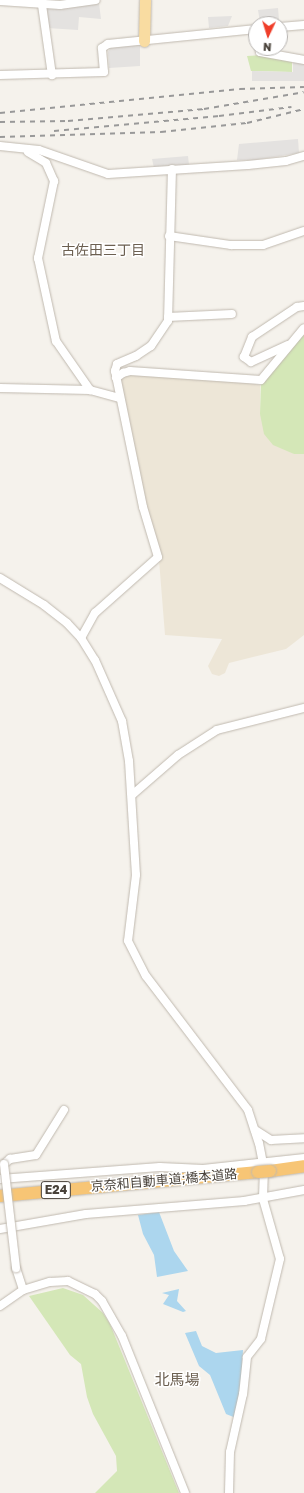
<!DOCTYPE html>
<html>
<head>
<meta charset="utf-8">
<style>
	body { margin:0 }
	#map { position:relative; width:304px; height:1493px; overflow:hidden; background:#f5f2ec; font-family:"Golos Text","Noto Sans JP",sans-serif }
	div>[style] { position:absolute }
	.education>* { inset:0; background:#ede6d7 }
	.green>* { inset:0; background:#d4e7b7 }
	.parking>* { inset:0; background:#e4e2e0 }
	.water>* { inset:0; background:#acd6ee }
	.roads { filter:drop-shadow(0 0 1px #c0b9af) drop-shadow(0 0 1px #c0b9af) }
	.minor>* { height:8px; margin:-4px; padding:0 4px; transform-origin:4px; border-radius:4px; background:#fff }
	.major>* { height:11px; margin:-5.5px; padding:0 5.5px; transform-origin:5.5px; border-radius:5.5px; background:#f9dca1 }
	.highway>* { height:12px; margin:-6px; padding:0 6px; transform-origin:6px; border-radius:6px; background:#f7c575 }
	.rail>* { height:2px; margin-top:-1px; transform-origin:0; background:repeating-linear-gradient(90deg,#999 0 5px,transparent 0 10px) }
	.bridges { filter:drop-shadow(0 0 1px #c0b9af) drop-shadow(0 0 1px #c0b9af) }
	.minor-bridge>* { height:8px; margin:-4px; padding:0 4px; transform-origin:4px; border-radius:4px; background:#fff }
	.highway-bridge>* { height:12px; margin:-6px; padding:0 6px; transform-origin:6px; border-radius:6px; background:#f7c575 }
	span { translate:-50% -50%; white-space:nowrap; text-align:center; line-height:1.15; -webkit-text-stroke:3px #fff; paint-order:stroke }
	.shield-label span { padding:1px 3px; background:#fff; border:1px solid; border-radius:3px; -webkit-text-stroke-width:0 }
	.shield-label { font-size:12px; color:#49423a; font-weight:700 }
	.street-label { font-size:13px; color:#49423a }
	.neighbourhood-label { font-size:14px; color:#6c6051 }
	.quarter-label { font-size:15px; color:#6c6051 }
	.north { position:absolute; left:248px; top:16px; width:40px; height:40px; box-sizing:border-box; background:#fff; border:1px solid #b6b3b0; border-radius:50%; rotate:184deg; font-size:11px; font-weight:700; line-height:16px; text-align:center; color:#49423a }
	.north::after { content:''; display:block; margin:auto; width:14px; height:18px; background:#ef3d29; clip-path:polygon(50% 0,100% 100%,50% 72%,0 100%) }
</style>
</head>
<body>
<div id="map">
	<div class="education">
		<div style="clip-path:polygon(125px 374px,242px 381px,260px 385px,260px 414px,294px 454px,304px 454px,304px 635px,286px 649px,229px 663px,225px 673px,219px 676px,212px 674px,208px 666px,222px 639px,165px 635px,159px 560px,162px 555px,150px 524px,120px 392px,121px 377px)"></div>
	</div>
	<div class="green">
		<div style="clip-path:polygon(262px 55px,292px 60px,292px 72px,251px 71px,247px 56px)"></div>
		<div style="clip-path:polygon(304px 328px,304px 454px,294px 454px,273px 445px,264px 434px,260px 414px,261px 380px)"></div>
		<div style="clip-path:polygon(63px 1288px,83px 1295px,103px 1313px,110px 1324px,179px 1493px,95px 1493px,117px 1471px,116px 1456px,93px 1414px,87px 1397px,81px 1364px,70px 1355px,29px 1296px)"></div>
	</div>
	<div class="parking">
		<div style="clip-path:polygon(99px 3px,101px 19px,79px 17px,78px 30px,47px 28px,46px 7px)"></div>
		<div style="clip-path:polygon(278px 8px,279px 20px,260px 22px,258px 10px)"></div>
		<div style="clip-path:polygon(232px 16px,228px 26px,209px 28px,208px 17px)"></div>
		<div style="clip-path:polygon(140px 44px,140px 66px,109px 68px,108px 52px,111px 47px)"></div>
		<div style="clip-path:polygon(293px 60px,304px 62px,304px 81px,252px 81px,252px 71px,293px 72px)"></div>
		<div style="clip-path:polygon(298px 139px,299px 153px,255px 160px,237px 160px,239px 144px)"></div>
		<div style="clip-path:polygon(188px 156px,189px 165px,154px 168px,152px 159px)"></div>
	</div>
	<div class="water">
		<div style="clip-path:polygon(159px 1212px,174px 1251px,188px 1271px,157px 1277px,154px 1255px,143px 1234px,138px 1215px)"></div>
		<div style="clip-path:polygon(179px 1289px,177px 1301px,186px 1311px,183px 1312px,163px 1304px,169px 1295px,162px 1293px)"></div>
		<div style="clip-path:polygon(196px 1331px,202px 1346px,216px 1353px,243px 1350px,241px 1389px,236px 1418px,226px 1414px,210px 1375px,199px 1366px,185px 1333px)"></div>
	</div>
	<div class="roads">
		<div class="minor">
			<div style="left:0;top:1px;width:60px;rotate:3.8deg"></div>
			<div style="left:60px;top:5px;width:36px;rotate:-8deg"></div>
			<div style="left:42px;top:5px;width:71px;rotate:81.9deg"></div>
			<div style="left:280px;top:27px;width:24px;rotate:-5deg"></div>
			<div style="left:259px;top:48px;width:4px;rotate:76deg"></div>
			<div style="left:260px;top:52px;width:45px;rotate:10.3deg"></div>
			<div style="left:0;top:75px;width:104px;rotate:-1.7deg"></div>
			<div style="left:104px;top:72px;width:24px;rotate:-95deg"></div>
			<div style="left:102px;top:48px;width:7px;rotate:-34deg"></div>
			<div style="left:108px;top:44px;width:149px;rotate:-5.8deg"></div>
			<div style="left:0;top:146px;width:39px;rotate:6deg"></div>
			<div style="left:39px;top:150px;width:73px;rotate:19.2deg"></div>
			<div style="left:108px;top:174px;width:140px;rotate:-3.7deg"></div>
			<div style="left:248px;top:165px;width:38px;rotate:-6deg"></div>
			<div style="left:286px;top:161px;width:19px;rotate:-16deg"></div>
			<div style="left:28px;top:152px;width:21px;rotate:31deg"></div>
			<div style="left:46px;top:163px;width:20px;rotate:66deg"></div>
			<div style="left:54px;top:181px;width:79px;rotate:101.7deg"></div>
			<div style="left:38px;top:258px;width:85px;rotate:77.8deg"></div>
			<div style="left:56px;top:341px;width:60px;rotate:55.2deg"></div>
			<div style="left:90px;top:390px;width:30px;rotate:15deg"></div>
			<div style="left:169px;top:236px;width:63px;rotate:8.3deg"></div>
			<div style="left:231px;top:245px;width:32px"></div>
			<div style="left:263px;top:245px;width:43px;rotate:-18.9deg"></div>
			<div style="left:168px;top:317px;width:64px;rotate:-2.7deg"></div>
			<div style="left:288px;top:345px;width:41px;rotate:155.3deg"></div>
			<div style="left:251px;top:362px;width:9px;rotate:-144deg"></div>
			<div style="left:244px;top:357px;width:22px;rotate:-68deg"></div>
			<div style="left:252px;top:337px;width:54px;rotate:-33.7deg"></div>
			<div style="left:297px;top:307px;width:7px;rotate:-8deg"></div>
			<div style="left:116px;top:378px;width:9px;rotate:-36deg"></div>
			<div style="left:123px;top:373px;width:7px;rotate:-16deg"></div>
			<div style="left:130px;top:371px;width:131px;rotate:3.9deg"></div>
			<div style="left:261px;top:380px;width:67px;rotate:-50.4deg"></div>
			<div style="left:0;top:388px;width:90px;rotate:1.3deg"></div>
			<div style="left:0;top:578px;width:52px;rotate:31.5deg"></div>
			<div style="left:44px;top:605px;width:29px;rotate:38deg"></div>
			<div style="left:67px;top:623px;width:21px;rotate:47deg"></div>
			<div style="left:81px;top:638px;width:26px;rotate:58deg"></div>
			<div style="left:95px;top:660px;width:67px;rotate:66.1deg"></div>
			<div style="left:122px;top:721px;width:41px;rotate:80.1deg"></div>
			<div style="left:129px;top:761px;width:114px;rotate:86.5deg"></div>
			<div style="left:136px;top:875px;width:66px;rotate:96.9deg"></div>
			<div style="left:128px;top:941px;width:39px;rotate:63deg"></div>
			<div style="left:146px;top:976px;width:168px;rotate:52.7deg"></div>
			<div style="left:248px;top:1110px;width:35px;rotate:72deg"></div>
			<div style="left:259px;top:1143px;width:26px;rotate:79deg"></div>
			<div style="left:264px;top:1169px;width:30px;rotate:92deg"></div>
			<div style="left:263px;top:1199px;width:62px;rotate:74.2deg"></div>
			<div style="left:280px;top:1259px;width:82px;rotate:103.4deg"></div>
			<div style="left:261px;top:1339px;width:23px;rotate:128deg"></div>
			<div style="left:247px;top:1357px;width:37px;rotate:96deg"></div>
			<div style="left:243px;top:1394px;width:59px;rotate:102.6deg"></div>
			<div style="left:230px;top:1452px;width:41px;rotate:91.4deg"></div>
			<div style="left:81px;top:638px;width:29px;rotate:-61deg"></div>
			<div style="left:95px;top:613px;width:84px;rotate:-41.6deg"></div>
			<div style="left:158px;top:557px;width:52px;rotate:-106.7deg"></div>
			<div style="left:143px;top:507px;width:139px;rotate:-101.6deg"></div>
			<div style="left:115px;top:371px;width:7px;rotate:-74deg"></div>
			<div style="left:117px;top:364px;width:21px;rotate:-23deg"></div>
			<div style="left:136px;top:356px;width:18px;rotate:-34deg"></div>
			<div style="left:151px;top:346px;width:30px;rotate:-56deg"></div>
			<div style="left:168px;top:321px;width:152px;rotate:-88.5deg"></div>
			<div style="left:132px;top:795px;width:61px;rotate:-41deg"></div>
			<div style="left:178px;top:755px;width:46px;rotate:-32.7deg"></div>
			<div style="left:217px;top:730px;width:90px;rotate:-14.2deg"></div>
			<div style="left:255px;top:1130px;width:19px;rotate:32deg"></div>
			<div style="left:271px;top:1140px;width:33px;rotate:-3deg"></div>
			<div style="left:4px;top:1164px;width:8px;rotate:-40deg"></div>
			<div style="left:10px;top:1159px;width:26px;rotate:-9deg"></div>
			<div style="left:36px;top:1155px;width:53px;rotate:-58.1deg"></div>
			<div style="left:0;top:1179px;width:160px;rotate:-4.3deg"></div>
			<div style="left:160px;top:1167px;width:43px;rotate:2.7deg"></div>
			<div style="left:203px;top:1169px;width:102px;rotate:-6.2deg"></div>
			<div style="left:0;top:1229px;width:87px;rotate:-9.9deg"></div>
			<div style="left:86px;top:1214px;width:159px;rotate:-4.7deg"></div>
			<div style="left:244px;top:1201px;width:61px;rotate:-10.4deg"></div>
			<div style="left:16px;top:1268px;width:23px;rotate:72deg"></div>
			<div style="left:0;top:1306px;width:28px;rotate:-35deg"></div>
			<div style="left:23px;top:1290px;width:28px;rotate:-17deg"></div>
			<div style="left:50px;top:1282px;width:18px;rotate:-3deg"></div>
			<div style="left:68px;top:1281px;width:30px;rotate:26deg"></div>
			<div style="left:95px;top:1294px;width:10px;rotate:45deg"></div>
			<div style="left:102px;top:1301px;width:40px;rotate:60.3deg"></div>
			<div style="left:122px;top:1336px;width:169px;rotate:68.1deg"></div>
		</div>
		<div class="major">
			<div style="left:144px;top:41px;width:41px;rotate:-88.6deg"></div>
		</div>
		<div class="highway">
			<div style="left:270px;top:1171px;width:34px;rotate:-8deg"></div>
			<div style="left:0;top:1196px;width:259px;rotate:-5.3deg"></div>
		</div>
	</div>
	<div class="rail">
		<div style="left:0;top:113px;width:241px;rotate:-5.7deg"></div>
		<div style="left:240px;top:89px;width:64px;rotate:-1.8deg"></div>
		<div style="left:0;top:122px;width:68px;rotate:-0.8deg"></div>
		<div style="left:68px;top:121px;width:137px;rotate:-5deg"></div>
		<div style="left:204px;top:109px;width:101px;rotate:-9.6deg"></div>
		<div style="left:54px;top:131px;width:166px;rotate:-5.2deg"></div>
		<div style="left:219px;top:116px;width:73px;rotate:-7.1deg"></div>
		<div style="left:0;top:137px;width:161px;rotate:-1.8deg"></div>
		<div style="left:161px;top:132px;width:86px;rotate:-6deg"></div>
		<div style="left:247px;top:123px;width:59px;rotate:-13.8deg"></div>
	</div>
	<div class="bridges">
		<div class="minor-bridge">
			<div style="left:4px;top:1164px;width:105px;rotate:83.4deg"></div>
		</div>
		<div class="highway-bridge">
			<div style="left:258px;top:1172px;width:12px;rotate:-5deg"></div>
		</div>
	</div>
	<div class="shield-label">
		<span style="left:56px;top:1190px">E24</span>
	</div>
	<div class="street-label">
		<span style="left:164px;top:1180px;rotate:-5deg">京奈和自動車道;橋本道路</span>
	</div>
	<div class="neighbourhood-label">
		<span style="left:103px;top:250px">古佐田三丁目</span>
	</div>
	<div class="quarter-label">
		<span style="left:177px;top:1380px">北馬場</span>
	</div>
	<div class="north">N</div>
</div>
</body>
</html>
